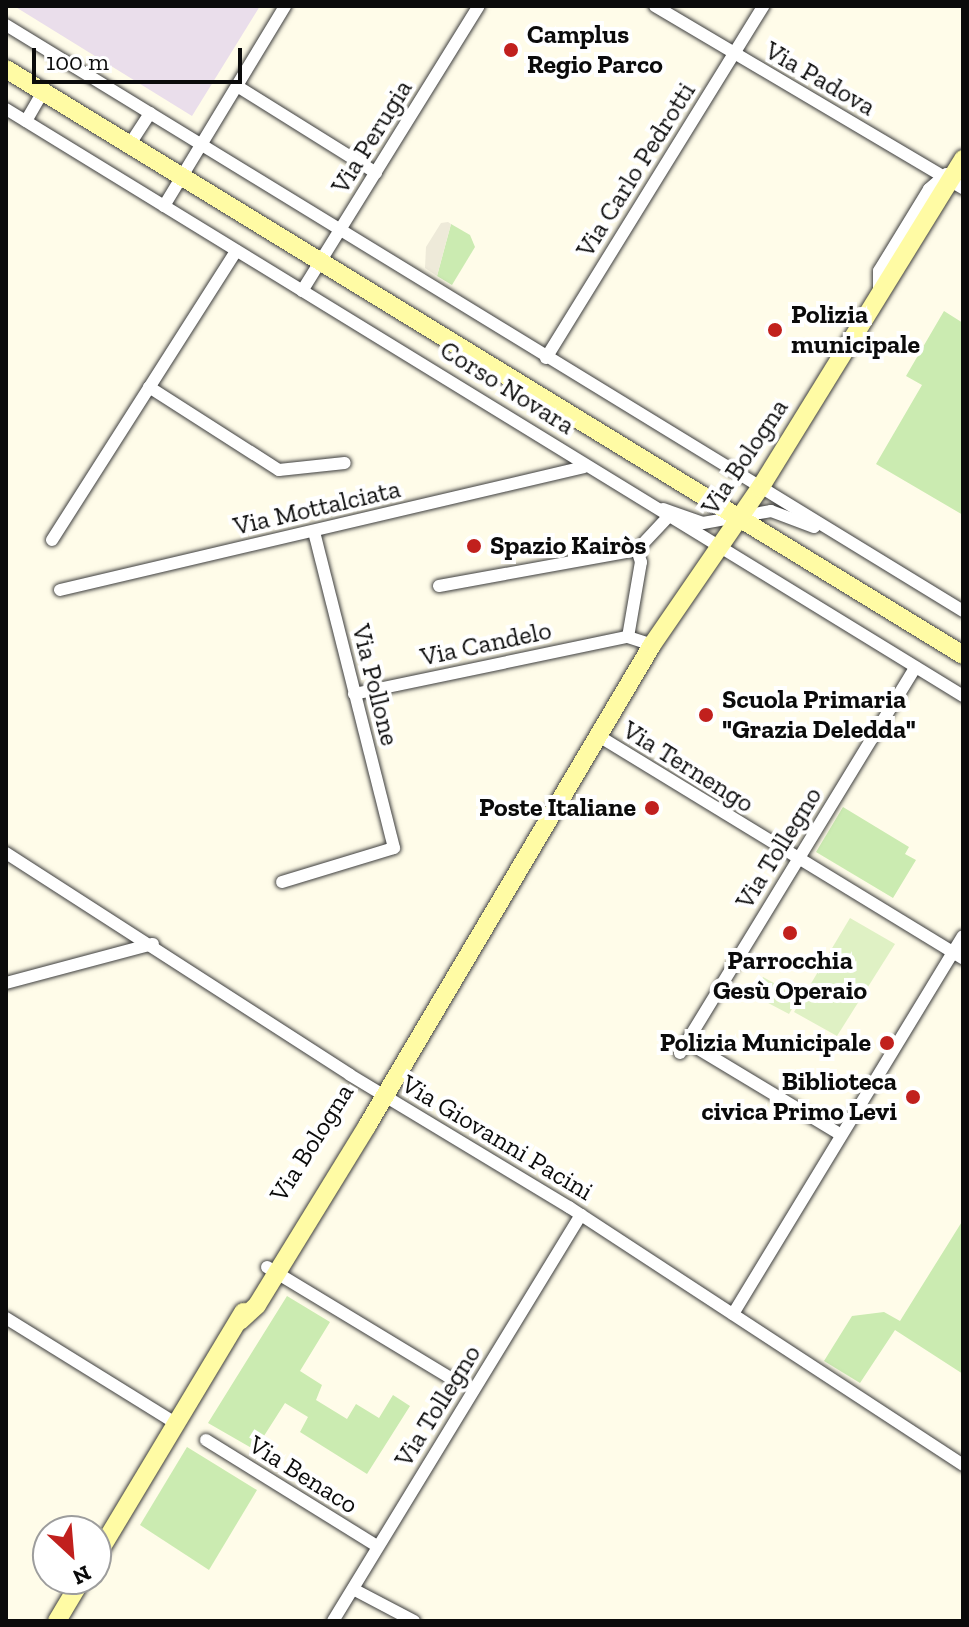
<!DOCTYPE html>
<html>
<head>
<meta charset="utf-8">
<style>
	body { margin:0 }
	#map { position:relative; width:969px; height:1627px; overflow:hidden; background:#fffce9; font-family:"Zilla Slab",serif }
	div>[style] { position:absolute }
	.industrial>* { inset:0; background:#eadeeb }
	.green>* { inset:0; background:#cbebb1 }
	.pitch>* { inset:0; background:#dff1c4 }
	.plaza>* { inset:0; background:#eeead9 }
	.roads { filter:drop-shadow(0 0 2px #3e3e3e) drop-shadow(0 0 2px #3e3e3e) }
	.street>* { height:12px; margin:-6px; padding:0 6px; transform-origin:6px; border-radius:6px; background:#fff }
	.secondary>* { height:18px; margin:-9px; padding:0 9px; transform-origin:9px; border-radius:9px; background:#fffba4 }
	.dots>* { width:22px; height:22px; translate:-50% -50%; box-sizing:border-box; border:4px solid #fff; border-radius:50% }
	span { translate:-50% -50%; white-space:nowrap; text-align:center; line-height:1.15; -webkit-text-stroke:8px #fff; paint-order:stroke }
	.poi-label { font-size:26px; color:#0b0b0b; font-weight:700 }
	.left { translate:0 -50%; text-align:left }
	.right { translate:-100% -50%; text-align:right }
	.street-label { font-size:26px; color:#0b0b0b }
	.frame { position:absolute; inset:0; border:8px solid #0b0b0b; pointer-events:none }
	.north { position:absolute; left:32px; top:1515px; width:80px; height:80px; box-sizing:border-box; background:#fff; border:2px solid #9d9d9d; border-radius:50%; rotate:154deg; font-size:22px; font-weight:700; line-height:32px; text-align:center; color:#0b0b0b }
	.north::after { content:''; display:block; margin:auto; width:28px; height:36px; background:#c1201d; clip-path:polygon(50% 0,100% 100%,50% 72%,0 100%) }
	.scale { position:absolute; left:32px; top:48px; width:210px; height:36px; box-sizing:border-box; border:4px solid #0b0b0b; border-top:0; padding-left:10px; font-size:24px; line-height:28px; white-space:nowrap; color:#0b0b0b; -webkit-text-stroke:6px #fff; paint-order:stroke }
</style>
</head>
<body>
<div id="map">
	<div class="industrial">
		<div style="clip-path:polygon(14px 6px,260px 6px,192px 116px)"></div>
	</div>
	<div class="green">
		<div style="clip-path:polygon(451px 224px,470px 235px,475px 247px,452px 285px,437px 276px)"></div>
		<div style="clip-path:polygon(944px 311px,963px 323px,963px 515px,876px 464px,922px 385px,906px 376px)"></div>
		<div style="clip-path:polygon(843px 807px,909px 847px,905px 854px,916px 860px,893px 898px,816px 852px)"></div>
		<div style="clip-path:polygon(963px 1220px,963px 1374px,895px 1330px,860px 1383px,824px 1361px,852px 1316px,884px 1312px,900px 1321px)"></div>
		<div style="clip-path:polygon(287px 1296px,330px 1322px,300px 1371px,322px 1385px,316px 1400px,347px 1419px,356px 1404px,379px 1418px,393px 1395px,410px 1406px,367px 1474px,300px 1432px,308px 1417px,285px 1403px,255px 1450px,208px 1423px)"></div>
		<div style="clip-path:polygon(187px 1447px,257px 1490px,209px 1570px,140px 1525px)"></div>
	</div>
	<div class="pitch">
		<div style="clip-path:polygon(850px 918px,895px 944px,837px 1036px,794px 1012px)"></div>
		<div style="clip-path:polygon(763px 977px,799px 997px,789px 1014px,753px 995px)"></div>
	</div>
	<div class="plaza">
		<div style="clip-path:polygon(448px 222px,451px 224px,437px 276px,425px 268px,426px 247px,441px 223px)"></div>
	</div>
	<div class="roads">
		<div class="street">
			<div style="left:655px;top:6px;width:358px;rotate:30.6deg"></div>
			<div style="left:6px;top:25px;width:1122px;rotate:31.48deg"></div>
			<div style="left:237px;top:86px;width:164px;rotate:32deg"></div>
			<div style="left:6px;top:109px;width:1123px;rotate:31.52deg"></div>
			<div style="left:26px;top:121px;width:34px;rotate:-60deg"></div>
			<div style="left:130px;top:144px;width:37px;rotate:-57deg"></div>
			<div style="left:164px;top:206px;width:234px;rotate:-58.8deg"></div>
			<div style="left:302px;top:291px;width:335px;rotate:-58.2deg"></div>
			<div style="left:879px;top:296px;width:25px;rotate:-90deg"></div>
			<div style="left:879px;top:271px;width:96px;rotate:-58.6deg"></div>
			<div style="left:929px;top:189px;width:23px;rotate:-41deg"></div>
			<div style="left:546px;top:358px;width:414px;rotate:-58.3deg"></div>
			<div style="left:149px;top:387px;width:154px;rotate:32.6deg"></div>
			<div style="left:279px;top:470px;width:66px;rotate:-6.1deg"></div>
			<div style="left:663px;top:509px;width:42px;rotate:19.3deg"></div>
			<div style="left:703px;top:523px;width:69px;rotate:-10deg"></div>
			<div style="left:771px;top:511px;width:46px;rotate:20.4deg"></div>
			<div style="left:52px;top:540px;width:343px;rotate:-57.5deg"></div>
			<div style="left:637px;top:550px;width:44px;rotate:-46.8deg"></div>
			<div style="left:439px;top:586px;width:201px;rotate:-10.3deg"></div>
			<div style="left:60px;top:590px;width:538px;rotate:-13.21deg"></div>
			<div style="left:628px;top:637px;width:76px;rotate:-80.2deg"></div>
			<div style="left:641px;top:562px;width:13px;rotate:-108deg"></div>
			<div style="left:354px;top:694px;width:280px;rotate:-11.8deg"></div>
			<div style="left:628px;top:637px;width:25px;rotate:18deg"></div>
			<div style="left:597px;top:735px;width:429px;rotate:31.4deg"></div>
			<div style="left:6px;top:853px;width:409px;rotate:32.8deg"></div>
			<div style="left:350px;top:1075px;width:256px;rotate:31.1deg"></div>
			<div style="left:569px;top:1207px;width:471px;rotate:33.2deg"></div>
			<div style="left:282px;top:882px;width:117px;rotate:-16.9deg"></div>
			<div style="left:394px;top:848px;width:326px;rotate:-104.2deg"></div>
			<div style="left:6px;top:983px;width:152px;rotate:-14.9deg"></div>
			<div style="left:687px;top:1042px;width:180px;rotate:31.1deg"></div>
			<div style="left:680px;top:1053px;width:452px;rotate:-58.6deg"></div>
			<div style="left:267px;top:1267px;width:220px;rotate:31.2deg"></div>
			<div style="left:733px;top:1314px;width:442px;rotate:-58.7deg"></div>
			<div style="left:6px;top:1318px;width:201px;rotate:31.8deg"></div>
			<div style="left:206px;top:1440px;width:201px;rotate:31.8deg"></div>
			<div style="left:353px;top:1589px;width:69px;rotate:27.7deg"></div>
			<div style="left:333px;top:1621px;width:476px;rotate:-58.6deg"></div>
		</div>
		<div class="secondary">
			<div style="left:6px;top:69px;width:1122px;rotate:31.48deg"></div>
			<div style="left:240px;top:1321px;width:23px;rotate:-43deg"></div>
			<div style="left:257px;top:1305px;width:210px;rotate:-58.4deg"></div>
			<div style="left:367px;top:1126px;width:559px;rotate:-59.35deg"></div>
			<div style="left:652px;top:645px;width:191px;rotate:-55.5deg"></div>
			<div style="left:760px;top:488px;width:387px;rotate:-58.3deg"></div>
			<div style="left:96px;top:1557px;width:286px;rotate:-59deg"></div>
			<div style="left:57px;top:1621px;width:49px;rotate:-59.2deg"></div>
		</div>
	</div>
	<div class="dots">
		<div style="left:511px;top:50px;background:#c1201d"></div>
		<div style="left:775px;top:330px;background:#c1201d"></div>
		<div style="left:474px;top:546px;background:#c1201d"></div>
		<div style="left:706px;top:715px;background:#c1201d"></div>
		<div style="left:652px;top:808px;background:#c1201d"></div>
		<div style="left:790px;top:933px;background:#c1201d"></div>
		<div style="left:887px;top:1043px;background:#c1201d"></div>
		<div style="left:913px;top:1097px;background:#c1201d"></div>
	</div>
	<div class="poi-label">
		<span class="left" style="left:527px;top:50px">Camplus<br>Regio Parco</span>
		<span class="left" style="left:791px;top:330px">Polizia<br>municipale</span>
		<span class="left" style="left:490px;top:546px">Spazio Kairòs</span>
		<span class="left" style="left:722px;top:715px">Scuola Primaria<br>"Grazia Deledda"</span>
		<span class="right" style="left:636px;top:808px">Poste Italiane</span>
		<span style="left:790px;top:976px">Parrocchia<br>Gesù Operaio</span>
		<span class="right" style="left:871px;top:1043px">Polizia Municipale</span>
		<span class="right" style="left:897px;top:1097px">Biblioteca<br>civica Primo Levi</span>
	</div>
	<div class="street-label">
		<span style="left:820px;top:79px;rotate:30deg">Via Padova</span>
		<span style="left:372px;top:137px;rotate:-58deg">Via Perugia</span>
		<span style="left:636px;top:170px;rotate:-58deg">Via Carlo Pedrotti</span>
		<span style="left:507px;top:388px;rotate:32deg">Corso Novara</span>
		<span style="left:745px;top:457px;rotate:-56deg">Via Bologna</span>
		<span style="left:317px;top:508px;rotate:-13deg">Via Mottalciata</span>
		<span style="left:486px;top:644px;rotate:-12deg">Via Candelo</span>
		<span style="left:375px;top:685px;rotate:76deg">Via Pollone</span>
		<span style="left:688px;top:767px;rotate:32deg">Via Ternengo</span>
		<span style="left:779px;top:848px;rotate:-58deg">Via Tollegno</span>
		<span style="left:497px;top:1138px;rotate:31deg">Via Giovanni Pacini</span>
		<span style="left:312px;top:1143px;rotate:-58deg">Via Bologna</span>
		<span style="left:438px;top:1406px;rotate:-58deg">Via Tollegno</span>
		<span style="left:303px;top:1475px;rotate:32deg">Via Benaco</span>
	</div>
	<div class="frame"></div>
	<div class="north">N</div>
	<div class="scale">100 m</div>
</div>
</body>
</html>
